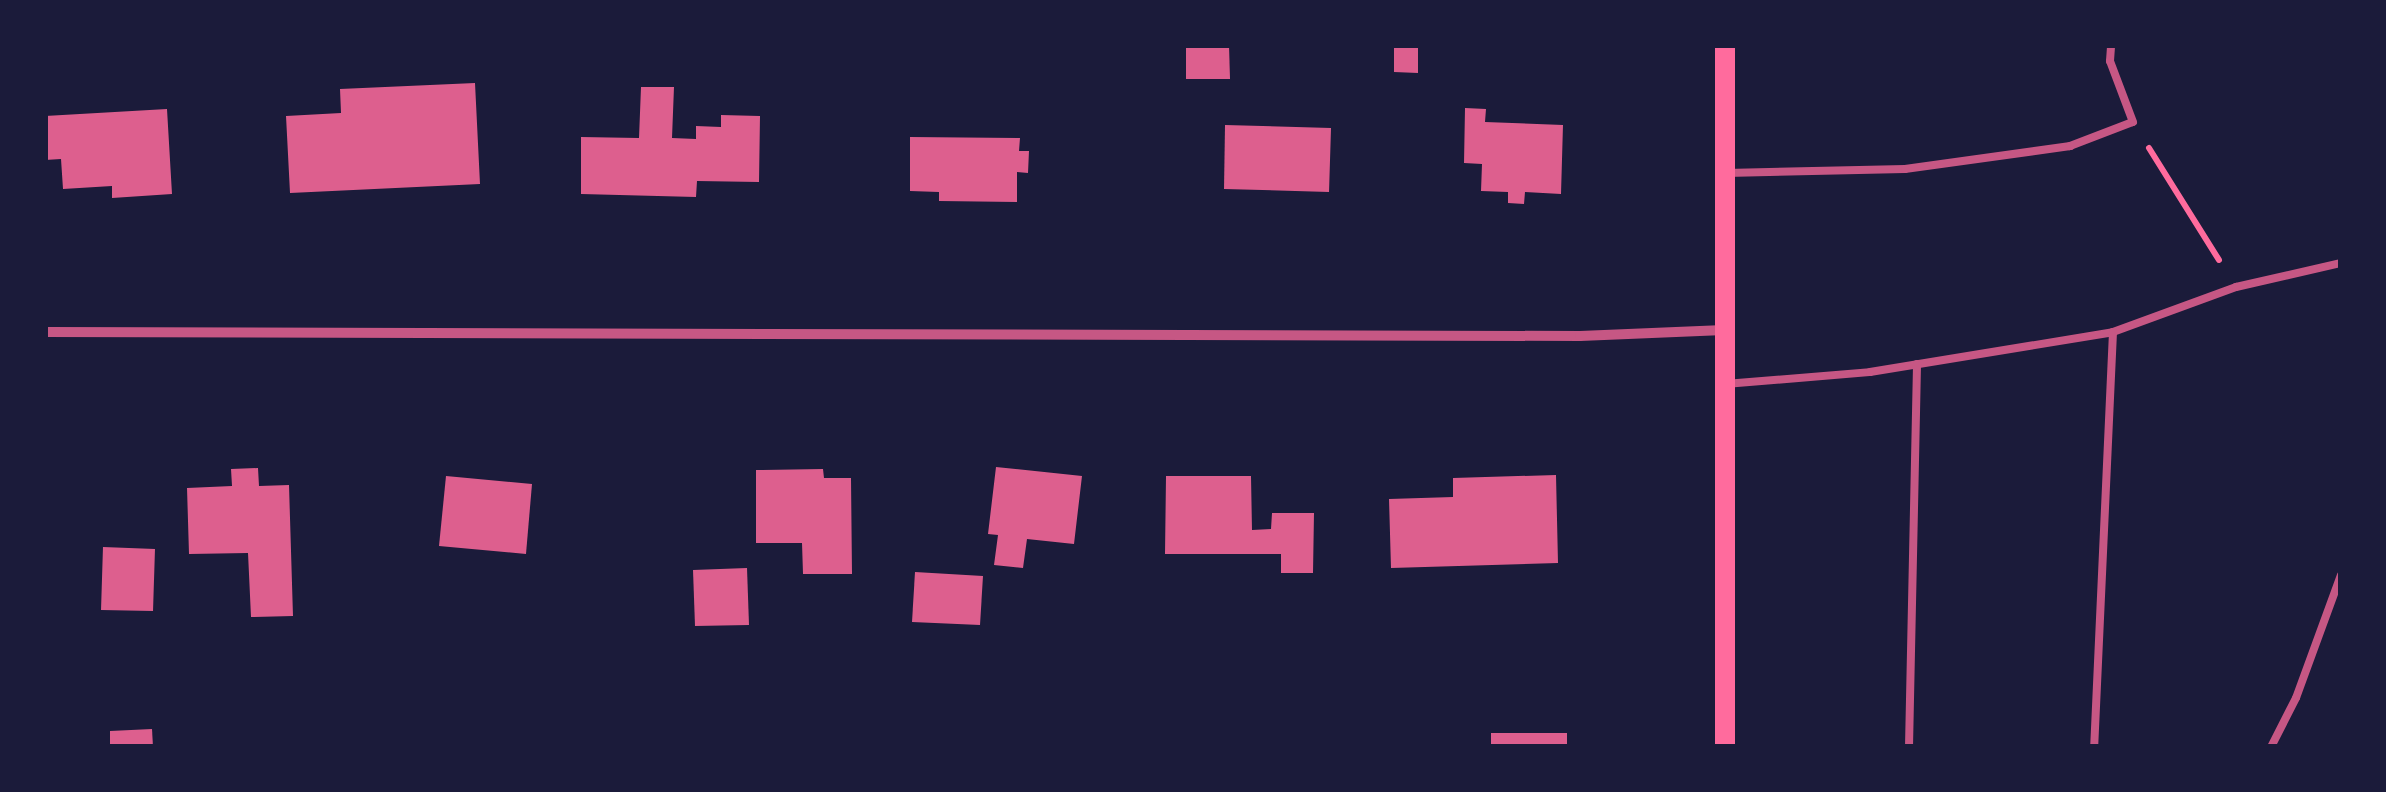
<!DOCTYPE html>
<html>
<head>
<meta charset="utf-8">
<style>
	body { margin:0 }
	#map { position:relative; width:2386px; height:792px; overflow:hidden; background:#1b1b3a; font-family:"Noto Sans",sans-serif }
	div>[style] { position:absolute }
	.building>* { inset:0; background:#dd5f8e }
	.path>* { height:6px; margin:-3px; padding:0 3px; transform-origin:3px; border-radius:3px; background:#ff6b9d }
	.service>* { height:8px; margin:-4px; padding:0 4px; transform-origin:4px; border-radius:4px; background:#c65784 }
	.minor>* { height:10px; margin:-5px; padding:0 5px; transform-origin:5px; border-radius:5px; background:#c65784 }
	.secondary>* { height:20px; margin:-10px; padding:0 10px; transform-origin:10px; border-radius:10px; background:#ff6b9d }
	span { translate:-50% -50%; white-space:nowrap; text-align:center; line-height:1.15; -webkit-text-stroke:8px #1b1b3a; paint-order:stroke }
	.frame { position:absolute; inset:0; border:48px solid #1b1b3a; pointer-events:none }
</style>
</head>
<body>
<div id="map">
	<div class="building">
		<div style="clip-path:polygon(1186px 45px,1229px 45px,1230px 79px,1186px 79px)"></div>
		<div style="clip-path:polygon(1394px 45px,1418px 45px,1418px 73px,1394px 72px)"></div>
		<div style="clip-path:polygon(475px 83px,480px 184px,290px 193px,286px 116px,341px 113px,340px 89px)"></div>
		<div style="clip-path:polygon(641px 87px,674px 87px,672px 138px,696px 139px,696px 126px,721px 127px,721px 115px,760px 116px,759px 182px,697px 181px,696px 197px,581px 194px,581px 137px,639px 138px)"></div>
		<div style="clip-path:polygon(1465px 108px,1486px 109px,1485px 122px,1563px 125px,1561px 194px,1525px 192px,1524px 204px,1508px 203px,1508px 192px,1481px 191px,1482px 164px,1464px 163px)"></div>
		<div style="clip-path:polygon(167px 109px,172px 194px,112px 198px,112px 186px,63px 189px,61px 159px,45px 160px,45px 116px)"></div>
		<div style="clip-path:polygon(1225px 125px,1331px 128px,1329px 192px,1224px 189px)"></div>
		<div style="clip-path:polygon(910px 137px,1020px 138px,1019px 151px,1029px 151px,1028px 173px,1017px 172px,1017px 202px,939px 201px,939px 192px,910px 191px)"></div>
		<div style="clip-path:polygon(996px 467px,1082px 476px,1074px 544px,1027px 539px,1023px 568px,994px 565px,998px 535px,988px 534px)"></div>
		<div style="clip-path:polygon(258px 468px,259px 486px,289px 485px,293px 616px,251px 617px,248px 553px,189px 554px,187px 488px,232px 486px,231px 469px)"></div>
		<div style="clip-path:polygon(823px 469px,824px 478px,851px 478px,852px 574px,803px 574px,802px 543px,756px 543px,756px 470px)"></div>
		<div style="clip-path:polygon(1556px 475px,1558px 563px,1391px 568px,1389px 499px,1453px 497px,1453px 478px)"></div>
		<div style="clip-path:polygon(446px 476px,532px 484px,526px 554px,439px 546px)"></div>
		<div style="clip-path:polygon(1166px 476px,1251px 476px,1252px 530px,1271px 529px,1272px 513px,1314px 513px,1313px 573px,1281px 573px,1281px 554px,1165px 554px)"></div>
		<div style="clip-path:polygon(103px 547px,155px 549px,153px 611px,101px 610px)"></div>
		<div style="clip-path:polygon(747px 568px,749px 625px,695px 626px,693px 570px)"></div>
		<div style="clip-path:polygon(915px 572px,983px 576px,980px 625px,912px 622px)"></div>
		<div style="clip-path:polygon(152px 729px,153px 747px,110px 747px,110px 731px)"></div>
		<div style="clip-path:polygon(1491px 733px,1567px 733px,1567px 747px,1491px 747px)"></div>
	</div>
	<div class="path">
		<div style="left:2149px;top:148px;width:132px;rotate:58deg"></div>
	</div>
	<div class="service">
		<div style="left:1726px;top:173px;width:179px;rotate:-1.3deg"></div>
		<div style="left:1905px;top:169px;width:167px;rotate:-7.9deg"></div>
		<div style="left:2070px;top:146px;width:67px;rotate:-20.9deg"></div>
		<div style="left:2133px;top:122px;width:65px;rotate:-110.7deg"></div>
		<div style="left:2110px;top:61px;width:16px;rotate:-86deg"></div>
		<div style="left:2113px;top:332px;width:131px;rotate:-20.1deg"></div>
		<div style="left:2236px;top:287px;width:108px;rotate:-12.9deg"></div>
		<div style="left:1725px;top:384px;width:145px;rotate:-4.7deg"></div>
		<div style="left:1870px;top:372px;width:246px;rotate:-9.3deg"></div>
		<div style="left:2113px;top:332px;width:415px;rotate:92.6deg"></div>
		<div style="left:1909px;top:747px;width:383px;rotate:-88.8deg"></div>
		<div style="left:2271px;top:747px;width:55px;rotate:-63deg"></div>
		<div style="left:2296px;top:698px;width:131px;rotate:-69.9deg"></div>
	</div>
	<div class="minor">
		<div style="left:45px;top:332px;width:1535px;rotate:0.15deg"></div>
		<div style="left:1580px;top:336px;width:144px;rotate:-2.4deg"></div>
	</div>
	<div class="secondary">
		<div style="left:1725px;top:45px;width:702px;rotate:90deg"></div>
	</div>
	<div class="frame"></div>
</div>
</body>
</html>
